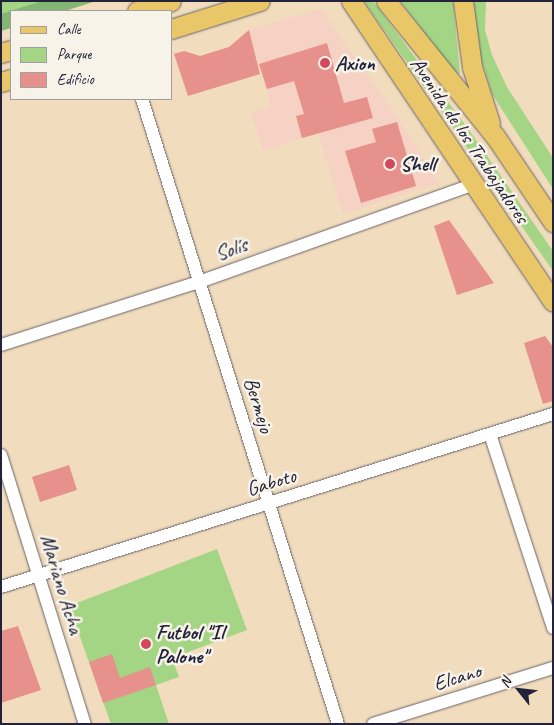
<!DOCTYPE html>
<html>
<head>
<meta charset="utf-8">
<style>
	body { margin:0 }
	#map { position:relative; width:554px; height:725px; overflow:hidden; background:#f1dcbd; font-family:Caveat,sans-serif }
	div>[style] { position:absolute }
	.built>* { inset:0; background:#f6d2c5 }
	.green>* { inset:0; background:#a4d584 }
	.forest>* { inset:0; background:#83b672 }
	.building>* { inset:0; background:#e7918d }
	.roads { filter:drop-shadow(0 0 1px #6a6368) drop-shadow(0 0 1px #6a6368) }
	.minor>* { height:12px; margin:-6px; padding:0 6px; transform-origin:6px; border-radius:6px; background:#fff }
	.primary>* { height:19px; margin:-9.5px; padding:0 9.5px; transform-origin:9.5px; border-radius:9.5px; background:#e9c769 }
	.dots>* { width:14px; height:14px; translate:-50% -50%; box-sizing:border-box; border:2px solid #f7f3e8; border-radius:50% }
	span { translate:-50% -50%; white-space:nowrap; text-align:center; line-height:1.15; -webkit-text-stroke:5px #f7f3e8; paint-order:stroke }
	.poi-label { font-size:21px; color:#22223b; font-weight:700 }
	.left { translate:0 -50%; text-align:left }
	.street-label { font-size:21px; color:#22223b }
	.frame { position:absolute; inset:0; border:2px solid #22223b; pointer-events:none }
	.legend { position:absolute; left:10px; top:10px; width:162px; height:90px; box-sizing:border-box; background:#f7f3e8; border:1px solid #a29fa3; margin:0; padding:6px 9px; list-style:none; font-size:15px; color:#22223b }
	.legend li { display:flex; align-items:center; gap:10px; height:25px }
	.legend b { width:25px; border:1px solid #a29fa3 }
	.north { position:absolute; left:494px; top:665px; width:50px; height:50px; -webkit-text-stroke:4px #f7f3e8; paint-order:stroke; rotate:299deg; font-size:14px; font-weight:700; line-height:20px; text-align:center; color:#22223b }
	.north::after { content:''; display:block; margin:auto; width:18px; height:22px; background:#22223b; clip-path:polygon(50% 0,100% 100%,50% 72%,0 100%) }
</style>
</head>
<body>
<div id="map">
	<div class="built">
		<div style="clip-path:polygon(320px 9px,394px 112px,439px 183px,343px 214px,318px 133px,263px 150px,251px 113px,271px 106px,249px 30px)"></div>
	</div>
	<div class="green">
		<div style="clip-path:polygon(1px 1px,87px 1px,11px 11px,1px 28px)"></div>
		<div style="clip-path:polygon(364px 1px,373px 1px,469px 130px,553px 251px,553px 271px)"></div>
		<div style="clip-path:polygon(400px 1px,453px 1px,460px 74px,454px 71px)"></div>
		<div style="clip-path:polygon(473px 1px,486px 1px,485px 30px,492px 55px,507px 87px,553px 158px,553px 189px,492px 94px,480px 56px)"></div>
		<div style="clip-path:polygon(217px 549px,247px 630px,172px 658px,179px 677px,156px 685px,169px 724px,111px 724px,69px 606px)"></div>
	</div>
	<div class="forest">
		<div style="clip-path:polygon(42px 1px,96px 1px,65px 11px,11px 11px,11px 28px,1px 31px,1px 14px)"></div>
	</div>
	<div class="building">
		<div style="clip-path:polygon(249px 30px,260px 74px,188px 96px,174px 54px,184px 51px,200px 56px,229px 47px)"></div>
		<div style="clip-path:polygon(327px 43px,344px 103px,367px 97px,373px 118px,302px 138px,296px 116px,304px 114px,294px 81px,267px 89px,259px 64px)"></div>
		<div style="clip-path:polygon(397px 122px,416px 186px,361px 203px,345px 151px,376px 142px,372px 129px)"></div>
		<div style="clip-path:polygon(449px 220px,494px 283px,457px 295px,434px 226px)"></div>
		<div style="clip-path:polygon(545px 336px,553px 347px,553px 401px,543px 404px,524px 343px)"></div>
		<div style="clip-path:polygon(69px 465px,77px 490px,40px 502px,32px 477px)"></div>
		<div style="clip-path:polygon(18px 626px,41px 690px,1px 703px,1px 631px)"></div>
		<div style="clip-path:polygon(112px 654px,120px 678px,150px 667px,156px 685px,103px 703px,89px 662px)"></div>
	</div>
	<div class="roads">
		<div class="minor">
			<div style="left:142px;top:99px;width:655px;rotate:72.59deg"></div>
			<div style="left:1px;top:345px;width:208px;rotate:-17.7deg"></div>
			<div style="left:199px;top:282px;width:289px;rotate:-19.6deg"></div>
			<div style="left:490px;top:434px;width:204px;rotate:72deg"></div>
			<div style="left:1px;top:455px;width:282px;rotate:72.7deg"></div>
			<div style="left:1px;top:587px;width:578px;rotate:-17.4deg"></div>
			<div style="left:373px;top:724px;width:189px;rotate:-17.3deg"></div>
		</div>
		<div class="primary">
			<div style="left:351px;top:1px;width:362px;rotate:56.1deg"></div>
			<div style="left:386px;top:1px;width:174px;rotate:51.1deg"></div>
			<div style="left:495px;top:136px;width:104px;rotate:56deg"></div>
			<div style="left:463px;top:1px;width:67px;rotate:82.2deg"></div>
			<div style="left:472px;top:67px;width:59px;rotate:72.2deg"></div>
			<div style="left:137px;top:11px;width:35px;rotate:-16deg"></div>
			<div style="left:171px;top:29px;width:93px;rotate:-17.5deg"></div>
			<div style="left:1px;top:53px;width:10px;rotate:-17deg"></div>
			<div style="left:1px;top:82px;width:10px;rotate:-17deg"></div>
		</div>
	</div>
	<div class="dots">
		<div style="left:325px;top:63px;background:#d1495b"></div>
		<div style="left:390px;top:164px;background:#d1495b"></div>
		<div style="left:146px;top:644px;background:#d1495b"></div>
	</div>
	<div class="poi-label">
		<span class="left" style="left:335px;top:63px">Axion</span>
		<span class="left" style="left:400px;top:164px">Shell</span>
		<span class="left" style="left:156px;top:644px">Futbol "Il<br>Palone"</span>
	</div>
	<div class="street-label">
		<span style="left:470px;top:140px;rotate:56deg">Avenida de los Trabajadores</span>
		<span style="left:231px;top:249px;rotate:-20deg">Solís</span>
		<span style="left:259px;top:405px;rotate:73deg">Bermejo</span>
		<span style="left:271px;top:482px;rotate:-17deg">Gaboto</span>
		<span style="left:62px;top:584px;rotate:73deg">Mariano Acha</span>
		<span style="left:457px;top:677px;rotate:-17deg">Elcano</span>
	</div>
	<div class="frame"></div>
	<ul class="legend">
	<li><b style="height:6px;background:#e9c769"></b>Calle</li>
	<li><b style="height:14px;background:#a4d584"></b>Parque</li>
	<li><b style="height:14px;background:#e7918d"></b>Edificio</li>
	</ul>
	<div class="north">N</div>
</div>
</body>
</html>
